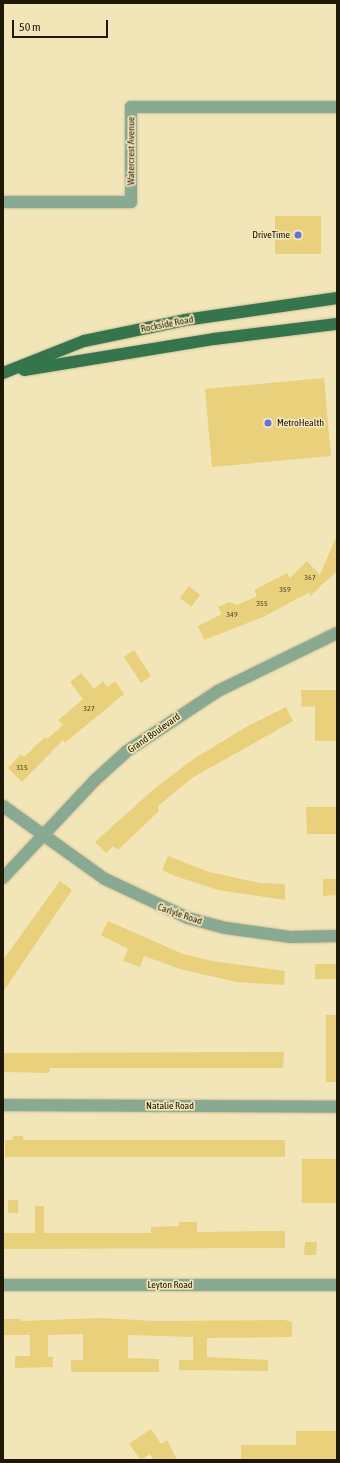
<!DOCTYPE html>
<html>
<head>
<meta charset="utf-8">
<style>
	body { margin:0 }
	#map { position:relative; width:340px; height:1463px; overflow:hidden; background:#f2e5b8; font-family:"Asap Condensed",sans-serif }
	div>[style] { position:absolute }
	.building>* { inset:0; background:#e9d17b }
	.roads { filter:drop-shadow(0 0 1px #ccc098) drop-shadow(0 0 1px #ccc098) }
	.minor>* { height:12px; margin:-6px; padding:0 6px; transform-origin:6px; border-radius:6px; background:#88a992 }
	.major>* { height:12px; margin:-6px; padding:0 6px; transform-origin:6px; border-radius:6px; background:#34754d }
	.dots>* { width:11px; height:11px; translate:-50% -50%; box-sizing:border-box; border:2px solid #f2e5b8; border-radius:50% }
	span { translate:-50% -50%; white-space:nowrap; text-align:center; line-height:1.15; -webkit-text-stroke:3.5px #f2e5b8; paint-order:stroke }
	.number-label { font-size:8px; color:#504624 }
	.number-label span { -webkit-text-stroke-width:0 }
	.street-label { font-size:10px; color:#1d1807 }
	.poi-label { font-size:10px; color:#1d1807 }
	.right { translate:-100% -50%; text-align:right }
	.left { translate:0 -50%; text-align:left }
	.frame { position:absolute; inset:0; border:4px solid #1d1807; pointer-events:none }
	.scale { position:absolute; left:12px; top:20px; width:96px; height:18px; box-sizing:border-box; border:2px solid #1d1807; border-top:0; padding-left:5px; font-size:12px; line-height:14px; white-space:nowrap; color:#1d1807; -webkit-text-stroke:3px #f2e5b8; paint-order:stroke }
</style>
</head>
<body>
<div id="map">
	<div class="building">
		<div style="clip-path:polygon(275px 216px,321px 216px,321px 254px,275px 254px)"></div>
		<div style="clip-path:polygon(324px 378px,331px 456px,212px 467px,205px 389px)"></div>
		<div style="clip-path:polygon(337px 535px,337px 571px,310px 596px,310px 592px,263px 617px,204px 640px,198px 626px,222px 614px,218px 607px,229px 602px,237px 605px,257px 596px,254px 590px,287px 573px,290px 578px,307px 561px,320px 575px)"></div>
		<div style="clip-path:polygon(189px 586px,200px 595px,191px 607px,180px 598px)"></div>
		<div style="clip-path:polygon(134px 650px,151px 676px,141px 683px,124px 657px)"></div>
		<div style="clip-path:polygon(81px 673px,94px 689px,103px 681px,107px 687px,115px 681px,124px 694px,65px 743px,63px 740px,22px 782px,8px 768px,21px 754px,24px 757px,45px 737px,47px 739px,63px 725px,58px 720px,83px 699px,70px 682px)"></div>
		<div style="clip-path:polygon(301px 690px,337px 690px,337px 741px,315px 741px,315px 706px,302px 707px)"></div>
		<div style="clip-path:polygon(286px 707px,293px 721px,192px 778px,158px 806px,159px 811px,118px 850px,113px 846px,106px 853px,95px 842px,154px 789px,192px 760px,246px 727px)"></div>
		<div style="clip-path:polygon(306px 807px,337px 807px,337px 834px,307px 834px)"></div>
		<div style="clip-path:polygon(168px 856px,209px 872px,260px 883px,285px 884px,285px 900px,218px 890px,178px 877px,162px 870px)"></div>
		<div style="clip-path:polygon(323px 879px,337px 879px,337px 895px,323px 896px)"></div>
		<div style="clip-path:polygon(60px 881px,72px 890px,3px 992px,3px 960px)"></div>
		<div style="clip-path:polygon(108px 921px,183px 954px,212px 961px,285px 971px,284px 985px,236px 982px,180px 969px,144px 956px,140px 967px,123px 961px,128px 949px,101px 935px)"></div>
		<div style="clip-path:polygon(315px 964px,337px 964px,337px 979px,315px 979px)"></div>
		<div style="clip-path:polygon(326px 1015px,337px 1015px,337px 1082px,326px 1082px)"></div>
		<div style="clip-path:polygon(284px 1052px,283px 1068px,50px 1068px,49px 1073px,3px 1072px,3px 1053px)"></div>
		<div style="clip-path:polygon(13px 1136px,23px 1136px,23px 1140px,285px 1140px,285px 1157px,5px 1157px,5px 1140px,13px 1140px)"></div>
		<div style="clip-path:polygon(302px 1159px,337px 1159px,337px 1203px,302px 1203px)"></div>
		<div style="clip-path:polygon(8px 1200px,18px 1200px,18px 1213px,8px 1213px)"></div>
		<div style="clip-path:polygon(35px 1206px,44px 1206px,44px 1233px,151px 1233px,151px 1227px,179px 1226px,179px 1222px,197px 1222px,197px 1232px,285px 1231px,285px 1248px,3px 1249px,3px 1233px,35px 1233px)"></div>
		<div style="clip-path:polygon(305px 1242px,317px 1242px,316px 1255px,304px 1255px)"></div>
		<div style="clip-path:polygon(101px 1318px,154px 1321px,285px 1320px,292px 1322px,292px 1337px,207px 1338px,207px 1357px,268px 1360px,268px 1371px,179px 1370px,179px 1360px,193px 1360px,193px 1337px,128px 1335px,128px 1358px,159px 1359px,159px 1372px,71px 1372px,71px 1360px,83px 1360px,83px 1334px,48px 1335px,48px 1357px,53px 1357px,53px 1367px,15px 1368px,15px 1356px,30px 1356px,30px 1335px,4px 1335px,4px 1319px,21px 1319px,21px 1321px)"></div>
		<div style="clip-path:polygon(151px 1429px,161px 1444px,167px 1440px,177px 1460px,154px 1460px,150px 1454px,141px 1460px,129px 1444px)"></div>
		<div style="clip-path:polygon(296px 1431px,337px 1431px,337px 1460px,241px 1460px,241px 1445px,296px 1445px)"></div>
	</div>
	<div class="roads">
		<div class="minor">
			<div style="left:3px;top:202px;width:128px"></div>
			<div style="left:131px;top:202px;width:95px;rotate:-90deg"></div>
			<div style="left:131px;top:107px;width:206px"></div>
			<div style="left:3px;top:806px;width:125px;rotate:35.6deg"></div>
			<div style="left:105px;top:879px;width:92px;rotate:25.2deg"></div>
			<div style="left:188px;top:918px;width:39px;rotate:15deg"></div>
			<div style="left:226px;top:928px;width:66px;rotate:7.9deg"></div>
			<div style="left:291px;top:937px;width:46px;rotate:-1.2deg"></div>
			<div style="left:3px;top:878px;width:133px;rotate:-46.8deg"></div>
			<div style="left:94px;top:781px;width:45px;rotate:-42.3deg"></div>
			<div style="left:127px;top:751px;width:109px;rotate:-33.4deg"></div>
			<div style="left:218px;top:691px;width:132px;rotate:-26deg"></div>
			<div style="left:3px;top:1105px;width:334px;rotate:0.3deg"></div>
			<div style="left:3px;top:1285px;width:334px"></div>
		</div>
		<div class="major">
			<div style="left:24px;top:370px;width:193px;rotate:-9.3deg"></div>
			<div style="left:214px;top:339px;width:124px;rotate:-7deg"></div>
			<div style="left:3px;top:373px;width:87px;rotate:-21.6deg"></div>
			<div style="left:84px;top:341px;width:103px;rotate:-11.7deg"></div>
			<div style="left:185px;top:320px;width:154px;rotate:-8.2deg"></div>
		</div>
	</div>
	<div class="dots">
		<div style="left:298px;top:235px;background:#6171e9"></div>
		<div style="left:268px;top:423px;background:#6171e9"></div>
	</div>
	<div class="number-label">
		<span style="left:310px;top:578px">367</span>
		<span style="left:285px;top:590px">359</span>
		<span style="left:262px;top:604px">355</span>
		<span style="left:232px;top:615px">349</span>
		<span style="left:89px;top:709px">327</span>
		<span style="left:22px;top:768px">315</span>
	</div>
	<div class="street-label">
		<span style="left:131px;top:151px;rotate:-90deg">Watercrest Avenue</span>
		<span style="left:167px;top:324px;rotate:-11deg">Rockside Road</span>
		<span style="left:154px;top:733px;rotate:-35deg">Grand Boulevard</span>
		<span style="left:180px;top:914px;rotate:19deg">Carlyle Road</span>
		<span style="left:170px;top:1106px">Natalie Road</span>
		<span style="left:170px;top:1285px">Leyton Road</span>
	</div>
	<div class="poi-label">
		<span class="right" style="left:290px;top:235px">DriveTime</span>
		<span class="left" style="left:277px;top:423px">MetroHealth</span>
	</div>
	<div class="frame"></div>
	<div class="scale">50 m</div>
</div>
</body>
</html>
